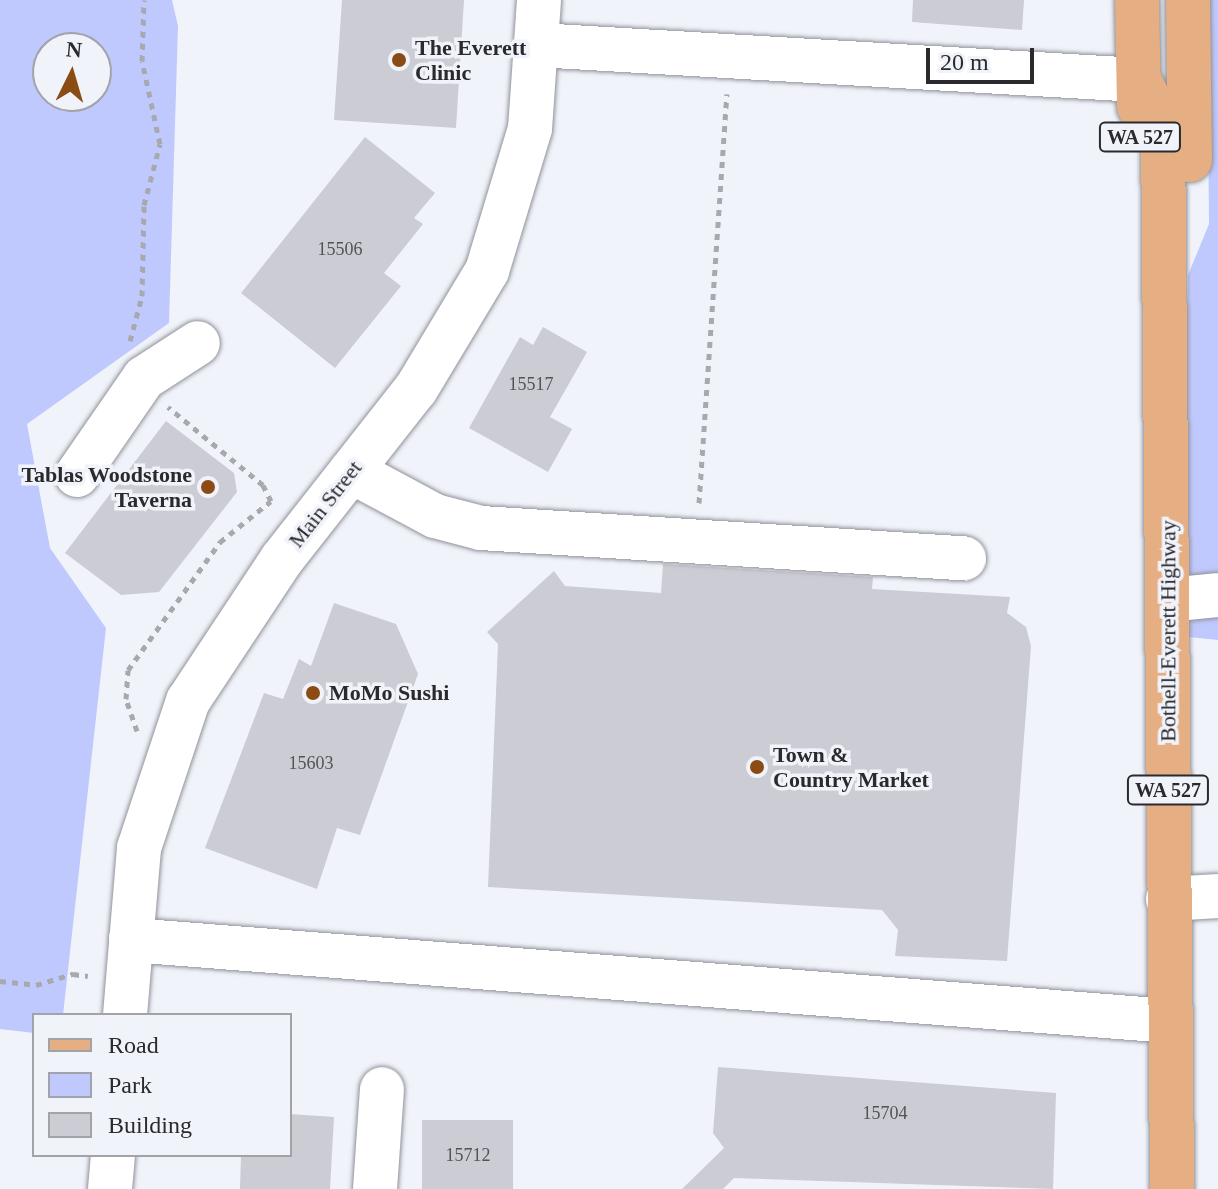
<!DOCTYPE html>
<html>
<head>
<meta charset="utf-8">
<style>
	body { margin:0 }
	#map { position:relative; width:1218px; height:1189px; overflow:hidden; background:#f1f3fb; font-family:"Times New Roman",serif }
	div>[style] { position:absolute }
	.green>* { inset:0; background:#c0c9fe }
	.building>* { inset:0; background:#cbccd4 }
	.path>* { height:5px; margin-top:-2.5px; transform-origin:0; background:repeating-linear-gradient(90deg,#a8a9af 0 6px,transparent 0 12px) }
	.roads { filter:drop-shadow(0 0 2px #909299) drop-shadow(0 0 2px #909299) }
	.minor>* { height:44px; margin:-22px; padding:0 22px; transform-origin:22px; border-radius:22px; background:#fff }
	.major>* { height:44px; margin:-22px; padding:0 22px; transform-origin:22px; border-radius:22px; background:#e5ae83 }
	.dots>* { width:22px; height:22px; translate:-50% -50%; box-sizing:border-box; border:4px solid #f1f3fb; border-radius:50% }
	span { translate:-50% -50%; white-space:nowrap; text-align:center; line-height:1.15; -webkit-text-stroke:7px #f1f3fb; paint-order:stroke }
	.number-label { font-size:18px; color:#525257 }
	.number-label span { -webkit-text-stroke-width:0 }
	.shield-label span { padding:2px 6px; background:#f1f3fb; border:2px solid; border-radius:6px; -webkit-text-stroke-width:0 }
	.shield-label { font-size:20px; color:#2a2a2d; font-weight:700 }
	.poi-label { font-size:22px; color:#2a2a2d; font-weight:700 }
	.left { translate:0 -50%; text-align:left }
	.right { translate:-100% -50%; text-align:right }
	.street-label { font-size:22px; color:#2a2a2d }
	.legend { position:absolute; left:32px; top:1013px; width:260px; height:144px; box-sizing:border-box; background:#f1f3fb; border:2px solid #a1a3a9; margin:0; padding:10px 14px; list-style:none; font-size:24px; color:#2a2a2d }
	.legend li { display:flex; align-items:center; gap:16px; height:40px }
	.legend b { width:40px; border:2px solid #a1a3a9 }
	.north { position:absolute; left:32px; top:32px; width:80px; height:80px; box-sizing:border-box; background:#f1f3fb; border:2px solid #a1a3a9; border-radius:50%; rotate:5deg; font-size:22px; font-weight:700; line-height:32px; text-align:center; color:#2a2a2d }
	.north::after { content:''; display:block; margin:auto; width:28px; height:36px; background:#8b4b15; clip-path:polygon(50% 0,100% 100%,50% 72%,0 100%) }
	.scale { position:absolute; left:926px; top:48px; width:108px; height:36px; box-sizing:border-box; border:4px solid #2a2a2d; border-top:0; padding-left:10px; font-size:24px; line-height:28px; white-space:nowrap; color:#2a2a2d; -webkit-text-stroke:6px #f1f3fb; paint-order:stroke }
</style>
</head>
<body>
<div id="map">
	<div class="green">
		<div style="clip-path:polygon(evenodd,0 0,172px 0,178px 26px,169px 323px,27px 424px,50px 548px,106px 628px,63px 1015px,34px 1015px,34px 1033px,0 1029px,0 0,48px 48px,96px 48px,96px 96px,48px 96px,48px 48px)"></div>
		<div style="clip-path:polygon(1207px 0,1218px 0,1218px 640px,1179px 636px,1188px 275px,1209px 224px)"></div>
	</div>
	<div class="building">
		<div style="clip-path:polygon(342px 0,464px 0,456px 128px,334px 120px)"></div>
		<div style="clip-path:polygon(913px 0,1024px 0,1022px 30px,912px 22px)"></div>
		<div style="clip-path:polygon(365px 137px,435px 193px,414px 218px,423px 224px,384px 273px,401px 286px,335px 368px,241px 293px)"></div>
		<div style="clip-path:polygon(543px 327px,587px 352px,550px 417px,572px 429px,548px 472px,469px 428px,520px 337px,533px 345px)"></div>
		<div style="clip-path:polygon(166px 421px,234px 473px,237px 492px,159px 592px,121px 595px,65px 553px)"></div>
		<div style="clip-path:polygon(663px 564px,873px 577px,872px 589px,1010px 597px,1007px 613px,1026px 627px,1031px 646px,1007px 961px,895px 956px,898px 930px,882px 910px,488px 887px,498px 644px,487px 632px,554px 571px,565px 586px,661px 593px)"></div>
		<div style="clip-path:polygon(334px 603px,396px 624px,418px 674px,360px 835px,337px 828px,317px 889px,205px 848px,264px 693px,283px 699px,299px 659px,311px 666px)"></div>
		<div style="clip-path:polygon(718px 1067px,1056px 1093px,1053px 1189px,734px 1178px,723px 1189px,682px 1189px,724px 1148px,713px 1133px)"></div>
		<div style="clip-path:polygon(290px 1114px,334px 1117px,330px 1189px,240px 1189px,241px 1155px,290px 1155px)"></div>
		<div style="clip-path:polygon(422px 1120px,513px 1120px,513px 1189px,422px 1189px)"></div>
	</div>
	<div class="path">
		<div style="left:130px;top:341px;width:47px;rotate:-75.1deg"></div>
		<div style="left:142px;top:296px;width:91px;rotate:-88.7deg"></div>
		<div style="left:144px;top:205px;width:63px;rotate:-75.3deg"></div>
		<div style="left:160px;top:144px;width:85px;rotate:-102.2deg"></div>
		<div style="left:142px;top:61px;width:61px;rotate:-88.1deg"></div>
		<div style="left:699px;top:503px;width:410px;rotate:-86.1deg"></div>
		<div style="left:137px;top:731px;width:34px;rotate:-109deg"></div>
		<div style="left:126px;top:699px;width:29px;rotate:-86deg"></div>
		<div style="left:128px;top:670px;width:158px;rotate:-54.3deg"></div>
		<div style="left:220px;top:542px;width:65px;rotate:-38.8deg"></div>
		<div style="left:271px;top:501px;width:18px;rotate:-117deg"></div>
		<div style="left:263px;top:485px;width:123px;rotate:-140.6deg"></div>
		<div style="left:0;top:981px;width:36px;rotate:6deg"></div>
		<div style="left:36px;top:985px;width:39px;rotate:-17deg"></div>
		<div style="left:73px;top:974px;width:15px;rotate:8deg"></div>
	</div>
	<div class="roads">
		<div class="minor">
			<div style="left:537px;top:45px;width:603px;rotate:3.33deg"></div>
			<div style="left:351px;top:471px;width:95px;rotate:28.2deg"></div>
			<div style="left:435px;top:516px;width:48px;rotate:14.6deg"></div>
			<div style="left:481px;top:528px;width:484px;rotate:3.6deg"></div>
			<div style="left:77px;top:475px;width:118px;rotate:-55.4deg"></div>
			<div style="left:144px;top:378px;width:64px;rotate:-32.9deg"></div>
			<div style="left:1168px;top:600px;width:50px;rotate:-5.7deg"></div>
			<div style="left:1168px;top:899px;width:50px;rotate:-3.4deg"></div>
			<div style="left:131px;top:940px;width:1041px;rotate:4.46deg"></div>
			<div style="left:125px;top:1015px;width:168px;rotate:-85.2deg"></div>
			<div style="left:139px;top:848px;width:155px;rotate:-71.6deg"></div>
			<div style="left:188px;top:701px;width:170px;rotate:-56.5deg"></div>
			<div style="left:282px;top:559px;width:216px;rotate:-51.8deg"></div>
			<div style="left:416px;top:389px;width:138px;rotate:-59deg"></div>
			<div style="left:487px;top:271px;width:148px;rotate:-73.2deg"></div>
			<div style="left:530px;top:129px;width:129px;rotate:-86deg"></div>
			<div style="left:110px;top:1189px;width:34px;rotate:-85deg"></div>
			<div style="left:375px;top:1189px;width:100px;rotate:-86deg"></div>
		</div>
		<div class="major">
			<div style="left:1137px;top:0;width:107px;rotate:88.9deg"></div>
			<div style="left:1188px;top:0;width:160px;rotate:89.3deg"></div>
			<div style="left:1139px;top:80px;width:52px;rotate:62.4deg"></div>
			<div style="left:1163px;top:126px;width:1063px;rotate:89.51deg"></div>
		</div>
	</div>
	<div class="dots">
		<div style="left:399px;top:60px;background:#8b4b15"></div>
		<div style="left:208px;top:487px;background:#8b4b15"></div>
		<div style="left:313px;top:693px;background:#8b4b15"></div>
		<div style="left:757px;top:767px;background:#8b4b15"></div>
	</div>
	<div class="number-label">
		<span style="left:340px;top:249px">15506</span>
		<span style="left:531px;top:384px">15517</span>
		<span style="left:311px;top:763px">15603</span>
		<span style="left:885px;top:1113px">15704</span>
		<span style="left:468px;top:1155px">15712</span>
	</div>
	<div class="shield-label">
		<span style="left:1140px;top:137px">WA 527</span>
		<span style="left:1168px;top:790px">WA 527</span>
	</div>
	<div class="poi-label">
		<span class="left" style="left:415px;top:60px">The Everett<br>Clinic</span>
		<span class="right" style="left:192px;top:487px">Tablas Woodstone<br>Taverna</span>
		<span class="left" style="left:329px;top:693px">MoMo Sushi</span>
		<span class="left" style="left:773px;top:767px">Town &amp;<br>Country Market</span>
	</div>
	<div class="street-label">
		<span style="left:325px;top:504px;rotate:-52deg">Main Street</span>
		<span style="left:1168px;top:631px;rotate:-90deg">Bothell-Everett Highway</span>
	</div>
	<ul class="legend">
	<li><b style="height:10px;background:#e5ae83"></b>Road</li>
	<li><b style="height:22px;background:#c0c9fe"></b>Park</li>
	<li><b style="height:22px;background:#cbccd4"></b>Building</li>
	</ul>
	<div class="north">N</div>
	<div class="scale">20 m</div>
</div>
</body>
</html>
